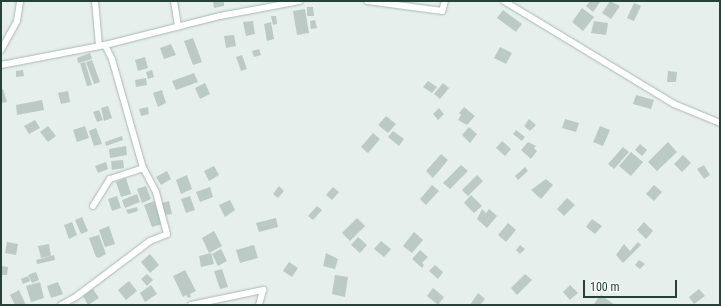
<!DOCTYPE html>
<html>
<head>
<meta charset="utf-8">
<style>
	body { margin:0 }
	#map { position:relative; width:721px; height:306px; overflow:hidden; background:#e6efeb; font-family:"Roboto Condensed",sans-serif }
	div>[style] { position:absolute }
	.building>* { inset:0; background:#bbcac4 }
	.roads { filter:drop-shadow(0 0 1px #a8b8b2) drop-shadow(0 0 1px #a8b8b2) }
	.minor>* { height:6px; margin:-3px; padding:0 3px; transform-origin:3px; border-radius:3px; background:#fff }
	span { translate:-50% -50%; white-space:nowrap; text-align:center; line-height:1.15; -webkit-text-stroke:3.5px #f7fbf9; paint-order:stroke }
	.frame { position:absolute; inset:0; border:2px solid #24423a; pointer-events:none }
	.scale { position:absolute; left:583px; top:280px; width:94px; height:18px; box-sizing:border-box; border:2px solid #24423a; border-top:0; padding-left:5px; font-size:12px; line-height:14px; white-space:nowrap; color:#24423a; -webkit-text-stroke:3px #f7fbf9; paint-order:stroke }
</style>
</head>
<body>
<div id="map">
	<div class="building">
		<div style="clip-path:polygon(213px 1px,224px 1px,224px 6px,214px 8px)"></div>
		<div style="clip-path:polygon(590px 1px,600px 2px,593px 12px,586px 6px)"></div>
		<div style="clip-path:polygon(610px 1px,620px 6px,611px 19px,602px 13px)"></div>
		<div style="clip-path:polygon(634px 3px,641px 6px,634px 21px,627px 18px)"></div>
		<div style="clip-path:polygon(307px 7px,313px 7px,314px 16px,307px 16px)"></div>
		<div style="clip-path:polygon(582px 8px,594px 17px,583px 31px,572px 22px)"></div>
		<div style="clip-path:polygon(305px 9px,309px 33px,297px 35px,293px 11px)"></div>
		<div style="clip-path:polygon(503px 10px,522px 24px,516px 32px,497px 18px)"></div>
		<div style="clip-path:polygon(271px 16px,276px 16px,277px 24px,273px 25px)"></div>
		<div style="clip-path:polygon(315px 20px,317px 28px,311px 29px,310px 21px)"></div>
		<div style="clip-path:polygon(253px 21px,255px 34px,246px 36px,243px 22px)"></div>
		<div style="clip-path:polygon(594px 21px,608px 23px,606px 35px,591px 33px)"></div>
		<div style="clip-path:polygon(271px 22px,274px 39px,267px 41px,264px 24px)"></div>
		<div style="clip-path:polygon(234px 35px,236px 46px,226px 48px,224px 36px)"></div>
		<div style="clip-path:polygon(193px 38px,202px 62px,193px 65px,184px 41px)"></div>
		<div style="clip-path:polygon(171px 44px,176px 55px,164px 59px,160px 48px)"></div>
		<div style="clip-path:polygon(500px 47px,512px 53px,506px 64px,494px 58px)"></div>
		<div style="clip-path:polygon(259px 49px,261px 55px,254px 57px,252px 51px)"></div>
		<div style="clip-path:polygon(90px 53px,92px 59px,78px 63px,77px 58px)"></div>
		<div style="clip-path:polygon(242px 55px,247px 69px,241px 71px,236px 57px)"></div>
		<div style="clip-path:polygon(145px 57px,148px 68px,138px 71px,135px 60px)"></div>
		<div style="clip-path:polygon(92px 60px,100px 82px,94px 84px,86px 62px)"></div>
		<div style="clip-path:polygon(85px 62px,92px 85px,87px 86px,80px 63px)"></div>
		<div style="clip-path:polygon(23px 70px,24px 76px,16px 77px,16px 71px)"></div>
		<div style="clip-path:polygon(152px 70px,154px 77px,148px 79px,146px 72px)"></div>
		<div style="clip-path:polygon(668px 71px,677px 72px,676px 82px,667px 82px)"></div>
		<div style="clip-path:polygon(194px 73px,198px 82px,176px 90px,172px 81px)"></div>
		<div style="clip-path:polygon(146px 78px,147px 85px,136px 87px,135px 80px)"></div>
		<div style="clip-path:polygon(428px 81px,437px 87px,432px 93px,423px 87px)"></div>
		<div style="clip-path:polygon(205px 83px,210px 94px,200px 99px,195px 88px)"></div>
		<div style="clip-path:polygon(443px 83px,449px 88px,440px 99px,434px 94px)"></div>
		<div style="clip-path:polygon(3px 89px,7px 102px,1px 103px,1px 90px)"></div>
		<div style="clip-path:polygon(162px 90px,166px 103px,158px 107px,153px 93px)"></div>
		<div style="clip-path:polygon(68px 91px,70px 102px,61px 104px,58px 93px)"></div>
		<div style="clip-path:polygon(636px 95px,654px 100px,651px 109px,633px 104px)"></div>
		<div style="clip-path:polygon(42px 100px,44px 110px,17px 115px,16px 105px)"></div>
		<div style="clip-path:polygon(108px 106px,112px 118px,104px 121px,101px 108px)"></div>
		<div style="clip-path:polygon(148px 107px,149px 114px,141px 116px,139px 109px)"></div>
		<div style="clip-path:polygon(464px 107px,475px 116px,467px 125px,458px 120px,461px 115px,459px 113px)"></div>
		<div style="clip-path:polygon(439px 108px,444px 114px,438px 120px,433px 114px)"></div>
		<div style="clip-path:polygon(99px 110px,103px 120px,97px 122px,93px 112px)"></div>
		<div style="clip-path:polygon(386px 116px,396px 124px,388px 133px,378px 125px)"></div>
		<div style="clip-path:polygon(529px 119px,536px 125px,530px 131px,524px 126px)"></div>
		<div style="clip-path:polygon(565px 119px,579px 123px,576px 132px,562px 128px)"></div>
		<div style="clip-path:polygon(35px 120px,40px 128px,29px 134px,24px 126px)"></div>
		<div style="clip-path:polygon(48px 126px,56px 136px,48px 142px,40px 132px)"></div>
		<div style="clip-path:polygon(85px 126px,89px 138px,77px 142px,73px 130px)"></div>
		<div style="clip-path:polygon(600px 126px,610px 130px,603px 146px,593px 142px)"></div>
		<div style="clip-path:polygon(469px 127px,477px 134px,470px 143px,462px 135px)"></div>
		<div style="clip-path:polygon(96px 128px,102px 144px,94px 146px,89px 131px)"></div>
		<div style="clip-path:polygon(516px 130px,525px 137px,522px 141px,513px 134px)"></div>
		<div style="clip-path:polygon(393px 131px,404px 139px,399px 146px,388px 137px)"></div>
		<div style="clip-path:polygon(373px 133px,380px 139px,368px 153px,361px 147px)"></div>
		<div style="clip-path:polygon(122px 136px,123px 140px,106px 146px,105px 142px)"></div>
		<div style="clip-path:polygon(502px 141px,511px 149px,505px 156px,496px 148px)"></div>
		<div style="clip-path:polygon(528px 142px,536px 146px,534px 148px,537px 151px,531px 159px,521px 150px)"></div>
		<div style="clip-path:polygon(668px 142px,677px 152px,657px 171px,648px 162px)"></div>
		<div style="clip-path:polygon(640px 144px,647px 150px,642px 156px,635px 150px)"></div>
		<div style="clip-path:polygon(126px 146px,127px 155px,110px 158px,109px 149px)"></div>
		<div style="clip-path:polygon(623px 147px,629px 152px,614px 169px,608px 164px)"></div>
		<div style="clip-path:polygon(631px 152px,643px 162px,631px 176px,619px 166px)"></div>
		<div style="clip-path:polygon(441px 154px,448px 160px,433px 178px,426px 171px)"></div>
		<div style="clip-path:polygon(683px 155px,691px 163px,682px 172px,674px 164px)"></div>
		<div style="clip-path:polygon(123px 160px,124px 168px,112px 170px,111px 161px)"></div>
		<div style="clip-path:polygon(106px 162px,108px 169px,98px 173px,95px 166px)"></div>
		<div style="clip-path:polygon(461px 165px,468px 171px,450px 189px,443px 183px)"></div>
		<div style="clip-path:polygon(704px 165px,710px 175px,704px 179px,697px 169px)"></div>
		<div style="clip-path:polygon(214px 166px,219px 175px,209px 181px,204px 171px)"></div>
		<div style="clip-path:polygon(525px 167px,528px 171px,518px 180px,515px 176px)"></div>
		<div style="clip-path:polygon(167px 171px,171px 179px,161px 185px,156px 177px)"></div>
		<div style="clip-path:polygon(187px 175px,192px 189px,181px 194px,176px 180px)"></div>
		<div style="clip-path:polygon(477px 175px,483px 181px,468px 196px,462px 190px)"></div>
		<div style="clip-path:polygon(126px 178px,131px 194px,121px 197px,116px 182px)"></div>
		<div style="clip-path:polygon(546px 179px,553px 185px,541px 199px,531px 190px)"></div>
		<div style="clip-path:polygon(432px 185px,439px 191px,426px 205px,420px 199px)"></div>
		<div style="clip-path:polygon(654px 185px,662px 192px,654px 201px,646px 194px)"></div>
		<div style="clip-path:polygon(146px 186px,151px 199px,142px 203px,137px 189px)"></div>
		<div style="clip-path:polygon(279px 186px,284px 191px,278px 198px,273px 194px)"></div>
		<div style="clip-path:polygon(210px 187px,213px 197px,200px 202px,196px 192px)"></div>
		<div style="clip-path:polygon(333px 187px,339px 192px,332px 200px,326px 195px)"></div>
		<div style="clip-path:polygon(137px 194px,140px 202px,125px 208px,122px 200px)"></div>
		<div style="clip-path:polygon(471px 195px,482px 206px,474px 213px,464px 203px)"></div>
		<div style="clip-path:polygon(117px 196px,121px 208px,112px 211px,108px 199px)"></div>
		<div style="clip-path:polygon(190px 196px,195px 210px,186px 213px,181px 199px)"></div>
		<div style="clip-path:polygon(567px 198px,575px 205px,564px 216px,557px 209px)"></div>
		<div style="clip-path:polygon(230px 200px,235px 210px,225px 217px,219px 205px)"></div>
		<div style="clip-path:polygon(154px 201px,162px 224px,152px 227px,144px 205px)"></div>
		<div style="clip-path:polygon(169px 201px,172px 214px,165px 215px,162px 203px)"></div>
		<div style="clip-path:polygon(317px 206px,322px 210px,313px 220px,308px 216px)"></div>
		<div style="clip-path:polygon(137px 207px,138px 211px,128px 214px,126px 210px)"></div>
		<div style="clip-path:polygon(482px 209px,486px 213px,489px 209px,497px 216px,487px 228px,477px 219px)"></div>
		<div style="clip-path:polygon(82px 217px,88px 231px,81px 234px,75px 220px)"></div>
		<div style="clip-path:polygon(276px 218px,278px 227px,259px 232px,256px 223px)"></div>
		<div style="clip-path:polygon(357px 218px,365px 226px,350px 241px,342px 233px)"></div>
		<div style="clip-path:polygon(592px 219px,602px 226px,595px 234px,586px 227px)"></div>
		<div style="clip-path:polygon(72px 222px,77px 235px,69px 239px,64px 225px)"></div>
		<div style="clip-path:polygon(644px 222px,653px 231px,646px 239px,637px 230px)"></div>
		<div style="clip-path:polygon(508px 223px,516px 230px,506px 242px,498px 235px)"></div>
		<div style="clip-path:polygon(109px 226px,115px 244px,105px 247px,99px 230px)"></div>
		<div style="clip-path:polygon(214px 231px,222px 246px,209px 253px,202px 238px)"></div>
		<div style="clip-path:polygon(414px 232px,423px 240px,412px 253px,403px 246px)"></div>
		<div style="clip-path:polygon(99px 235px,106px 254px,99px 258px,96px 257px,89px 238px)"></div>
		<div style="clip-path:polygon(358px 237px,367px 245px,360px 253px,351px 245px)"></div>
		<div style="clip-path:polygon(381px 241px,391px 249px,384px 257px,374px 249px)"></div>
		<div style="clip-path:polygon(7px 242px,18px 244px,16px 255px,5px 253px)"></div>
		<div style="clip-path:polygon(638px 242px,641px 245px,623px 263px,616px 255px,624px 244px,630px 251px)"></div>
		<div style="clip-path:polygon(49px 244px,51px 256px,41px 258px,38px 246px)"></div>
		<div style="clip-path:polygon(254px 245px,258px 258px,240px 263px,236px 250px)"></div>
		<div style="clip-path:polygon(520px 245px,525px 249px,520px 254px,516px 250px)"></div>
		<div style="clip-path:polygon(221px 249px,227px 261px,218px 266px,212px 254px)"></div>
		<div style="clip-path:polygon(420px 250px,428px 257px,422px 263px,424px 265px,422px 268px,412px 259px)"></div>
		<div style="clip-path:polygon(211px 253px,214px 264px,201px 267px,199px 256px)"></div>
		<div style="clip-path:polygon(326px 253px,338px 259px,335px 269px,323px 266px)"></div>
		<div style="clip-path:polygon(150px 254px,159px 265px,150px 273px,141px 262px)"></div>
		<div style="clip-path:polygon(54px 255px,55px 260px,37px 264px,36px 260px)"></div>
		<div style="clip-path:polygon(639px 260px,645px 264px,640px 269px,635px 265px)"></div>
		<div style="clip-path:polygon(289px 262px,298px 268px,292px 277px,283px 271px)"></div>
		<div style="clip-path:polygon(435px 265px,443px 272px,438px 279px,429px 271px)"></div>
		<div style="clip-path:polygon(1px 266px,8px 267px,7px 275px,1px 275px)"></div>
		<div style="clip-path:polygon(222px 269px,228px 287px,220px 289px,214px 271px)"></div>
		<div style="clip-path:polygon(185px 270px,196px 291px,190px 294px,191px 297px,188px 298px,186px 295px,183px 297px,173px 276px)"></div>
		<div style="clip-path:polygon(36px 272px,39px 280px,32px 283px,28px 275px)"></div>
		<div style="clip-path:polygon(147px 274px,153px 280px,147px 286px,141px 279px)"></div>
		<div style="clip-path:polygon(525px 274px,532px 280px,517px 295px,511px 288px)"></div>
		<div style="clip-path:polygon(335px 275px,348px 277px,345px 297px,332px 294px)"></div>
		<div style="clip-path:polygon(28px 276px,30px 281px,23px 284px,21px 279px)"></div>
		<div style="clip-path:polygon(129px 281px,137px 291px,126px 300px,118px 290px)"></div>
		<div style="clip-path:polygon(40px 282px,44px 298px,31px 302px,26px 286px)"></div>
		<div style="clip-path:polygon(58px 282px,63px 294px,51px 298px,47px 286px)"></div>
		<div style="clip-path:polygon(151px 285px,157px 294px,145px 302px,140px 293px)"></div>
		<div style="clip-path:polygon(570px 285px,578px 293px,570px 300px,563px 292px)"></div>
		<div style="clip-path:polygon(433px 288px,444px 297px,438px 305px,427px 296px)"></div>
		<div style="clip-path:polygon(93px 289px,99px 298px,88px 305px,83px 296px)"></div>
		<div style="clip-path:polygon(699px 289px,705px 296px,694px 304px,689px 297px)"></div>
		<div style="clip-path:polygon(19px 290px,26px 305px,15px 305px,10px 295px)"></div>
		<div style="clip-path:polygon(478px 293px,485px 299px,480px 305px,470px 305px)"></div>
		<div style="clip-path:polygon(601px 295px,615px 305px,593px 305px)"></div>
	</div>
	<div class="roads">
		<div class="minor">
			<div style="left:95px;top:1px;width:45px;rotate:84.9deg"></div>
			<div style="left:174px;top:1px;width:26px;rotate:81deg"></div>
			<div style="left:367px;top:1px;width:76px;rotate:7.6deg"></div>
			<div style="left:442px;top:11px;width:10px;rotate:-73deg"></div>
			<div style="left:504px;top:1px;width:199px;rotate:31.2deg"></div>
			<div style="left:674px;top:104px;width:50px;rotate:22.4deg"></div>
			<div style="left:1px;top:50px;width:33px;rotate:-61deg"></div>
			<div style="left:17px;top:21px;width:20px;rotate:-81deg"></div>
			<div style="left:1px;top:65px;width:106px;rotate:-10.9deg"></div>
			<div style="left:105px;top:45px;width:119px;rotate:-14.2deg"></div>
			<div style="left:220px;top:16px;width:81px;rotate:-10.6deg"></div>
			<div style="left:93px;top:206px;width:32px;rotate:-58deg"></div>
			<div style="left:110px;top:179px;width:35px;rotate:-18deg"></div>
			<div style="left:61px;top:305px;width:18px;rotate:-29deg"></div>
			<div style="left:77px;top:296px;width:91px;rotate:-37deg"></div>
			<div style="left:150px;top:241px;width:18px;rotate:-22deg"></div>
			<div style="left:167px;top:234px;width:43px;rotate:-104.7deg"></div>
			<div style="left:156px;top:192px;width:27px;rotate:-118deg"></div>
			<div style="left:143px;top:168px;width:113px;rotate:-105.9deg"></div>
			<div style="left:112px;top:59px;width:16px;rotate:-117deg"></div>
			<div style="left:191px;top:305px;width:74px;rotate:-11.8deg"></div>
			<div style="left:263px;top:290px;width:16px;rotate:105deg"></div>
		</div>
	</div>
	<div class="frame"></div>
	<div class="scale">100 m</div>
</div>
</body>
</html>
